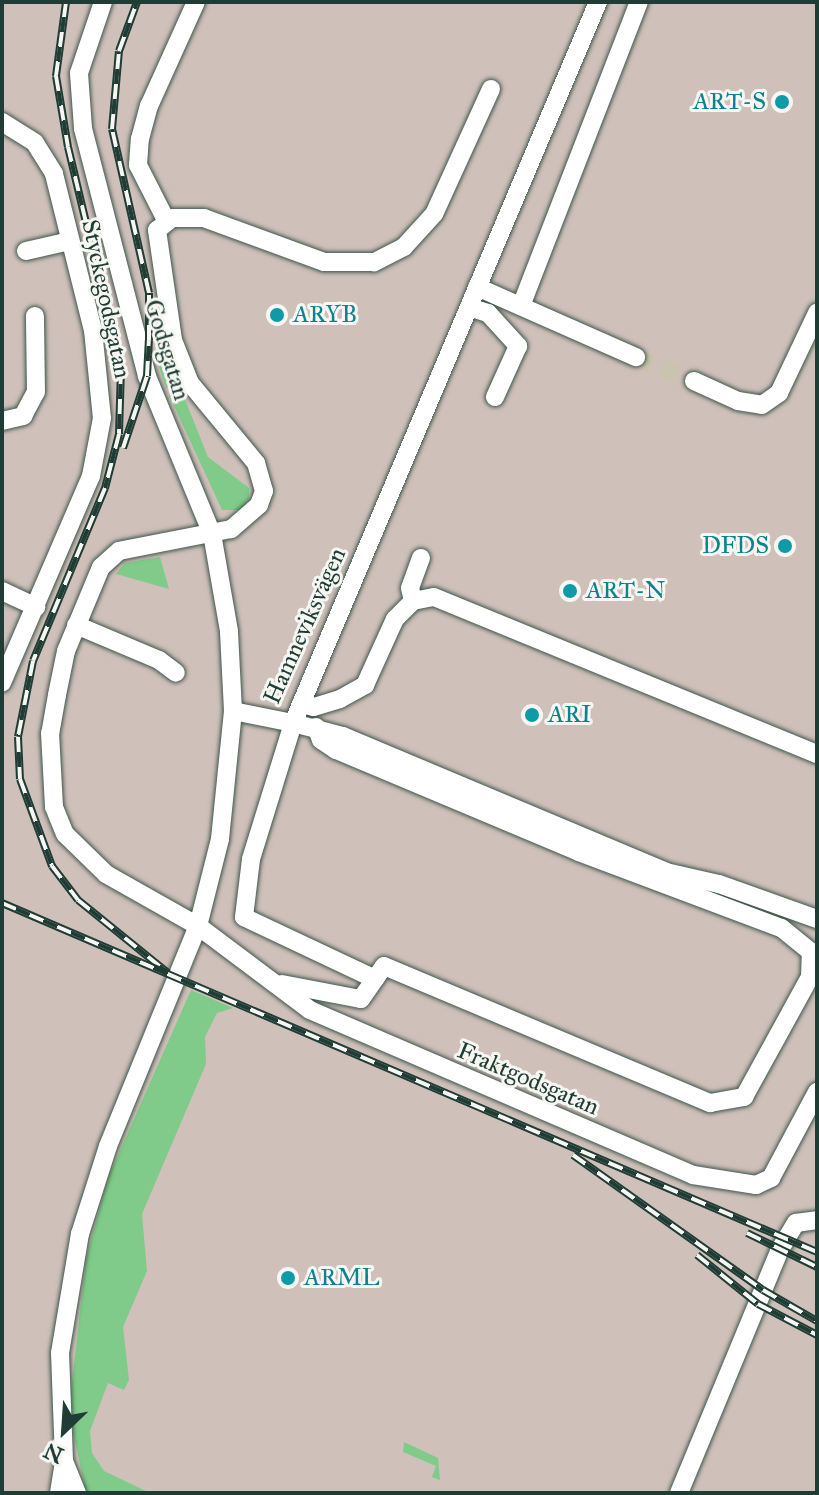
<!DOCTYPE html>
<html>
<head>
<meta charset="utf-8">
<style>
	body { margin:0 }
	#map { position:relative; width:819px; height:1495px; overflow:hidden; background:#f3e4ce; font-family:"IM FELL Great Primer",serif }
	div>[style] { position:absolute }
	.industrial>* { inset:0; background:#cfc0ba }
	.green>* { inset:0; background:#80cb89 }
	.minor-tunnel>* { height:18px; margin-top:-9px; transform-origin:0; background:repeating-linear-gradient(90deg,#c9c3af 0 18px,transparent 0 27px) }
	.roads { filter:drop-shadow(0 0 2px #3f564b) drop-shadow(0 0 2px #3f564b) }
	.minor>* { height:18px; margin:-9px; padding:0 9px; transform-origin:9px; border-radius:9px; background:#fff }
	.rail>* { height:8px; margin-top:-4px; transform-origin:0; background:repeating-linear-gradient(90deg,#f6f6f2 0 15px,#1f3d34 0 30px); box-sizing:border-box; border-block:2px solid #1f3d34 }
	.dots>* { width:22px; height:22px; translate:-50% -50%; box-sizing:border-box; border:4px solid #f6f6f2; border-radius:50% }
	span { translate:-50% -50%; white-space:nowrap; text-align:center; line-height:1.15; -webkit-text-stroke:6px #f6f6f2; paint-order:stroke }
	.culture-label { font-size:24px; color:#0d838f }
	.right { translate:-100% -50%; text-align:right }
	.left { translate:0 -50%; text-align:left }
	.street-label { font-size:24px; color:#1f3d34 }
	.frame { position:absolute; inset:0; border:4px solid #1f3d34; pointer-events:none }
	.north { position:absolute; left:24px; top:1391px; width:80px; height:80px; -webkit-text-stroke:6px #f6f6f2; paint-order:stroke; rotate:205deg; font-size:22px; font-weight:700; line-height:32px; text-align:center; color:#1f3d34 }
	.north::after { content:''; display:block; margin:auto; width:28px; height:36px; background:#1f3d34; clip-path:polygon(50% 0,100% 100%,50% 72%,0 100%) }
</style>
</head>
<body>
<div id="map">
	<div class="industrial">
		<div style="clip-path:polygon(2px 2px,817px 2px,817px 1493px,2px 1493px)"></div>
	</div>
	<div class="green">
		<div style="clip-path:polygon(159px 340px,165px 341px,178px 378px,175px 388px,166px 388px,155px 354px)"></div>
		<div style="clip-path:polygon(176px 391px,182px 392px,208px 457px,249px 488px,249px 499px,240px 510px,222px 510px,169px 395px)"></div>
		<div style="clip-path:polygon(160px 557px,169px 589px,116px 574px,125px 563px)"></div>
		<div style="clip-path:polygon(191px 990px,233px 1008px,217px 1013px,205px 1037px,206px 1064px,142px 1214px,147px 1271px,123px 1327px,129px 1380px,124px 1390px,108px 1383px,90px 1431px,92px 1453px,104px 1471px,150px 1493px,86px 1493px,73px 1431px,71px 1391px,86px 1259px,108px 1178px)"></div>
		<div style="clip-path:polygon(404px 1442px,438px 1458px,440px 1480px,432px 1477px,436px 1466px,403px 1452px)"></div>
	</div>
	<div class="minor-tunnel">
		<div style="left:636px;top:357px;width:63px;rotate:22.5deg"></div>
	</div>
	<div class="roads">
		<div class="minor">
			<div style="left:491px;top:89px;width:137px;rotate:114.5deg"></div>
			<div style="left:434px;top:214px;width:45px;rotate:132.3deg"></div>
			<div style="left:404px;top:247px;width:34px;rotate:153deg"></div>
			<div style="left:374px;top:262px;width:50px;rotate:180deg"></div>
			<div style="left:324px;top:262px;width:128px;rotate:-159.9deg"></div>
			<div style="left:204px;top:218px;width:32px;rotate:180deg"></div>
			<div style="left:172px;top:218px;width:19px;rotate:141deg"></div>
			<div style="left:157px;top:230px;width:111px;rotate:81.7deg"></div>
			<div style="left:173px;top:340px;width:46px;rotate:68.4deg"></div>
			<div style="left:190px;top:383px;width:104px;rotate:50.5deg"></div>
			<div style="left:256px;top:463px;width:29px;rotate:74deg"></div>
			<div style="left:264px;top:491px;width:15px;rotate:110deg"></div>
			<div style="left:259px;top:505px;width:37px;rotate:139deg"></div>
			<div style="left:231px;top:529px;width:114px;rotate:168.9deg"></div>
			<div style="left:119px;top:551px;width:24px;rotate:138deg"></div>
			<div style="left:101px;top:567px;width:91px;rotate:112.6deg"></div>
			<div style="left:66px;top:651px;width:45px;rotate:101.6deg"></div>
			<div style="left:57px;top:695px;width:39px;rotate:100deg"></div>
			<div style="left:50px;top:733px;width:74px;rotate:86.9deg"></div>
			<div style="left:54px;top:807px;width:29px;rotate:68deg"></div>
			<div style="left:65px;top:834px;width:57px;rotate:44.3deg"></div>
			<div style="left:106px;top:874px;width:106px;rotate:29.5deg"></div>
			<div style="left:198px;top:926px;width:140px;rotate:36.9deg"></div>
			<div style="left:310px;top:1010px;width:417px;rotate:23.3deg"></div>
			<div style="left:693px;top:1175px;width:64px;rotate:9deg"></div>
			<div style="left:756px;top:1185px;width:17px;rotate:-25deg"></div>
			<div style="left:771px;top:1178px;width:98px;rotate:-61.9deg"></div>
			<div style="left:2px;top:122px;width:39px;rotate:32deg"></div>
			<div style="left:35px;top:143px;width:36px;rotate:58deg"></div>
			<div style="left:54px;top:174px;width:161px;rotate:76deg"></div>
			<div style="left:93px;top:330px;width:88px;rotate:84.2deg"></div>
			<div style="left:102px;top:418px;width:59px;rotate:100.7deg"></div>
			<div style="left:91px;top:476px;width:225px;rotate:113.3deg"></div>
			<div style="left:166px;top:220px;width:62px;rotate:-117deg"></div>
			<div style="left:138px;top:165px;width:26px;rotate:-86deg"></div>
			<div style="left:140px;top:139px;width:34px;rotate:-75deg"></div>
			<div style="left:149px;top:106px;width:114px;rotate:-65.7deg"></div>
			<div style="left:26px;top:251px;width:45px;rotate:-12.8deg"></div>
			<div style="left:477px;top:287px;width:174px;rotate:23.8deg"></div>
			<div style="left:521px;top:306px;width:326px;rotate:-68.8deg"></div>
			<div style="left:469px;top:307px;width:20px;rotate:18deg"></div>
			<div style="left:488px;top:313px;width:45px;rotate:47.7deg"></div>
			<div style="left:518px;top:346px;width:56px;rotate:114.3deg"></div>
			<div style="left:694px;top:381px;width:48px;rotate:24.4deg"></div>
			<div style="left:738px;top:401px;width:24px;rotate:9deg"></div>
			<div style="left:762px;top:405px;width:21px;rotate:-35deg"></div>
			<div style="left:779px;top:393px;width:89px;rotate:-64.6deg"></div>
			<div style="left:2px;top:421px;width:22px;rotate:-13deg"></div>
			<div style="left:23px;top:416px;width:27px;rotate:-62deg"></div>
			<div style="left:36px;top:392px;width:76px;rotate:-90.8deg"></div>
			<div style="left:2px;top:591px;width:38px;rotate:25deg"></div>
			<div style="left:413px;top:601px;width:13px;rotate:-103deg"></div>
			<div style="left:410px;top:588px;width:32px;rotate:-70deg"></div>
			<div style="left:76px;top:625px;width:90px;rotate:22.9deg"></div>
			<div style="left:159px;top:660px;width:21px;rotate:37deg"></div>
			<div style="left:301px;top:704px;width:13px;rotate:13deg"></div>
			<div style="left:314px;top:707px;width:27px;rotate:-17deg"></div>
			<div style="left:340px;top:699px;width:29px;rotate:-29deg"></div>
			<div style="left:365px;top:685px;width:72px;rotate:-65.6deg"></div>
			<div style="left:395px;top:619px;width:25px;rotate:-45deg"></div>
			<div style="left:413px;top:601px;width:21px;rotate:-11deg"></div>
			<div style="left:434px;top:597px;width:414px;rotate:22.3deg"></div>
			<div style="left:233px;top:711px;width:61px;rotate:11.3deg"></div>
			<div style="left:293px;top:723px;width:783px;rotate:-67.07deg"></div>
			<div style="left:375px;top:979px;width:145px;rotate:-154.7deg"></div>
			<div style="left:244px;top:917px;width:58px;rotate:-83.1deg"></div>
			<div style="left:251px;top:859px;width:142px;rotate:-72.8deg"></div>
			<div style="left:293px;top:723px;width:52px;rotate:14.6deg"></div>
			<div style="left:343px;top:736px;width:350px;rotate:22.8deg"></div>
			<div style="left:666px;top:872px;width:54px;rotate:12.8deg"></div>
			<div style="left:719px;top:884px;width:104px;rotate:19.7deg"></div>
			<div style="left:282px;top:984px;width:80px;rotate:10.8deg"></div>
			<div style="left:361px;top:999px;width:40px;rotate:-55.1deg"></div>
			<div style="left:384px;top:966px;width:354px;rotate:22.8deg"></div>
			<div style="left:710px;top:1103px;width:35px;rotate:-10deg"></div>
			<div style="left:744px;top:1097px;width:137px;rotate:-61.2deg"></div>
			<div style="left:810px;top:977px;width:25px;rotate:-88deg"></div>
			<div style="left:811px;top:952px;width:38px;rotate:-141deg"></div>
			<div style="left:781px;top:928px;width:216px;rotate:-159.4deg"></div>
			<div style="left:579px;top:852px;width:264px;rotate:-157.2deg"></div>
			<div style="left:336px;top:750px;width:18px;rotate:-146deg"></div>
			<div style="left:321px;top:740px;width:14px;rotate:-111deg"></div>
			<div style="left:64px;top:1461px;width:35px;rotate:68deg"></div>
			<div style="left:59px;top:1493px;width:32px;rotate:-81deg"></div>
			<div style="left:64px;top:1461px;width:108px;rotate:-92.1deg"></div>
			<div style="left:60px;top:1353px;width:121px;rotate:-80.5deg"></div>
			<div style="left:80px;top:1234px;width:92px;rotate:-72.3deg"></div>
			<div style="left:108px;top:1146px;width:238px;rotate:-67.8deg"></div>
			<div style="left:198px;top:926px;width:90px;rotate:-75.8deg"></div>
			<div style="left:220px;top:839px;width:129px;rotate:-84.2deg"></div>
			<div style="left:233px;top:711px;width:80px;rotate:-92.9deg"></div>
			<div style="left:229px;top:631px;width:98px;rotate:-99.9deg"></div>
			<div style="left:212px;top:534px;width:171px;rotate:-112.4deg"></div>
			<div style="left:147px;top:376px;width:256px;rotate:-104.5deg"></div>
			<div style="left:83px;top:128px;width:55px;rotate:-94.2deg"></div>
			<div style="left:79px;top:73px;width:75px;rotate:-71.3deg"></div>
			<div style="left:679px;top:1493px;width:262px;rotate:-67.5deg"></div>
			<div style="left:779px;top:1251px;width:33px;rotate:-59deg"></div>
			<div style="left:796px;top:1223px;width:21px;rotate:-8deg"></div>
		</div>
	</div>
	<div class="rail">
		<div style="left:66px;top:2px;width:75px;rotate:97.7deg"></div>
		<div style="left:56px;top:76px;width:72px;rotate:80.4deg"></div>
		<div style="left:68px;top:147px;width:228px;rotate:76.6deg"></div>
		<div style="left:121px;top:369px;width:65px;rotate:91.8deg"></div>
		<div style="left:119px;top:434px;width:56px;rotate:104.5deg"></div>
		<div style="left:105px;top:488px;width:187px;rotate:112.6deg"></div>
		<div style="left:33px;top:661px;width:77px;rotate:101.2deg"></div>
		<div style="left:18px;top:737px;width:42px;rotate:87.3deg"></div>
		<div style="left:20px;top:779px;width:93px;rotate:69.8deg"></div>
		<div style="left:52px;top:866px;width:43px;rotate:52.6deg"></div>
		<div style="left:78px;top:900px;width:116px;rotate:39deg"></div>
		<div style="left:123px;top:448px;width:76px;rotate:-71.6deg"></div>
		<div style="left:147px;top:376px;width:36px;rotate:-87deg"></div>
		<div style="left:149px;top:340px;width:47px;rotate:-90deg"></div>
		<div style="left:149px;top:293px;width:168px;rotate:-102.7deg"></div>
		<div style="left:112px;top:129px;width:78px;rotate:-84.9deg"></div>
		<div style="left:119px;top:51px;width:52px;rotate:-69.8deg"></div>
		<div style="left:2px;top:903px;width:887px;rotate:23.18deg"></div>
		<div style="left:573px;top:1155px;width:233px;rotate:35.4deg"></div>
		<div style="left:763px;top:1290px;width:62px;rotate:29.9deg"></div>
		<div style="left:747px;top:1233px;width:78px;rotate:25.9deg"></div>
		<div style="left:697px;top:1255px;width:78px;rotate:38.8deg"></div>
		<div style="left:758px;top:1304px;width:67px;rotate:27.7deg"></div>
	</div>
	<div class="dots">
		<div style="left:782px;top:102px;background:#0f9aa8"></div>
		<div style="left:277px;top:315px;background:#0f9aa8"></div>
		<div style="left:785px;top:546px;background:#0f9aa8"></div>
		<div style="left:570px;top:591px;background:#0f9aa8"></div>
		<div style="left:532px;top:715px;background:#0f9aa8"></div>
		<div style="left:288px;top:1278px;background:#0f9aa8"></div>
	</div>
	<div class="culture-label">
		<span class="right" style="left:766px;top:102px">ART-S</span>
		<span class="left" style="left:293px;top:315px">ARYB</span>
		<span class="right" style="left:769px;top:546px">DFDS</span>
		<span class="left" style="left:586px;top:591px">ART-N</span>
		<span class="left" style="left:548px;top:715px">ARI</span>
		<span class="left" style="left:304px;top:1278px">ARML</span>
	</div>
	<div class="street-label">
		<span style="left:106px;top:299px;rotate:78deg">Styckegodsgatan</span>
		<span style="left:167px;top:350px;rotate:73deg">Godsgatan</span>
		<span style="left:305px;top:626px;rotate:-66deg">Hamneviksvägen</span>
		<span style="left:528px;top:1079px;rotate:23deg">Fraktgodsgatan</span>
	</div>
	<div class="frame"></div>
	<div class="north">N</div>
</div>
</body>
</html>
